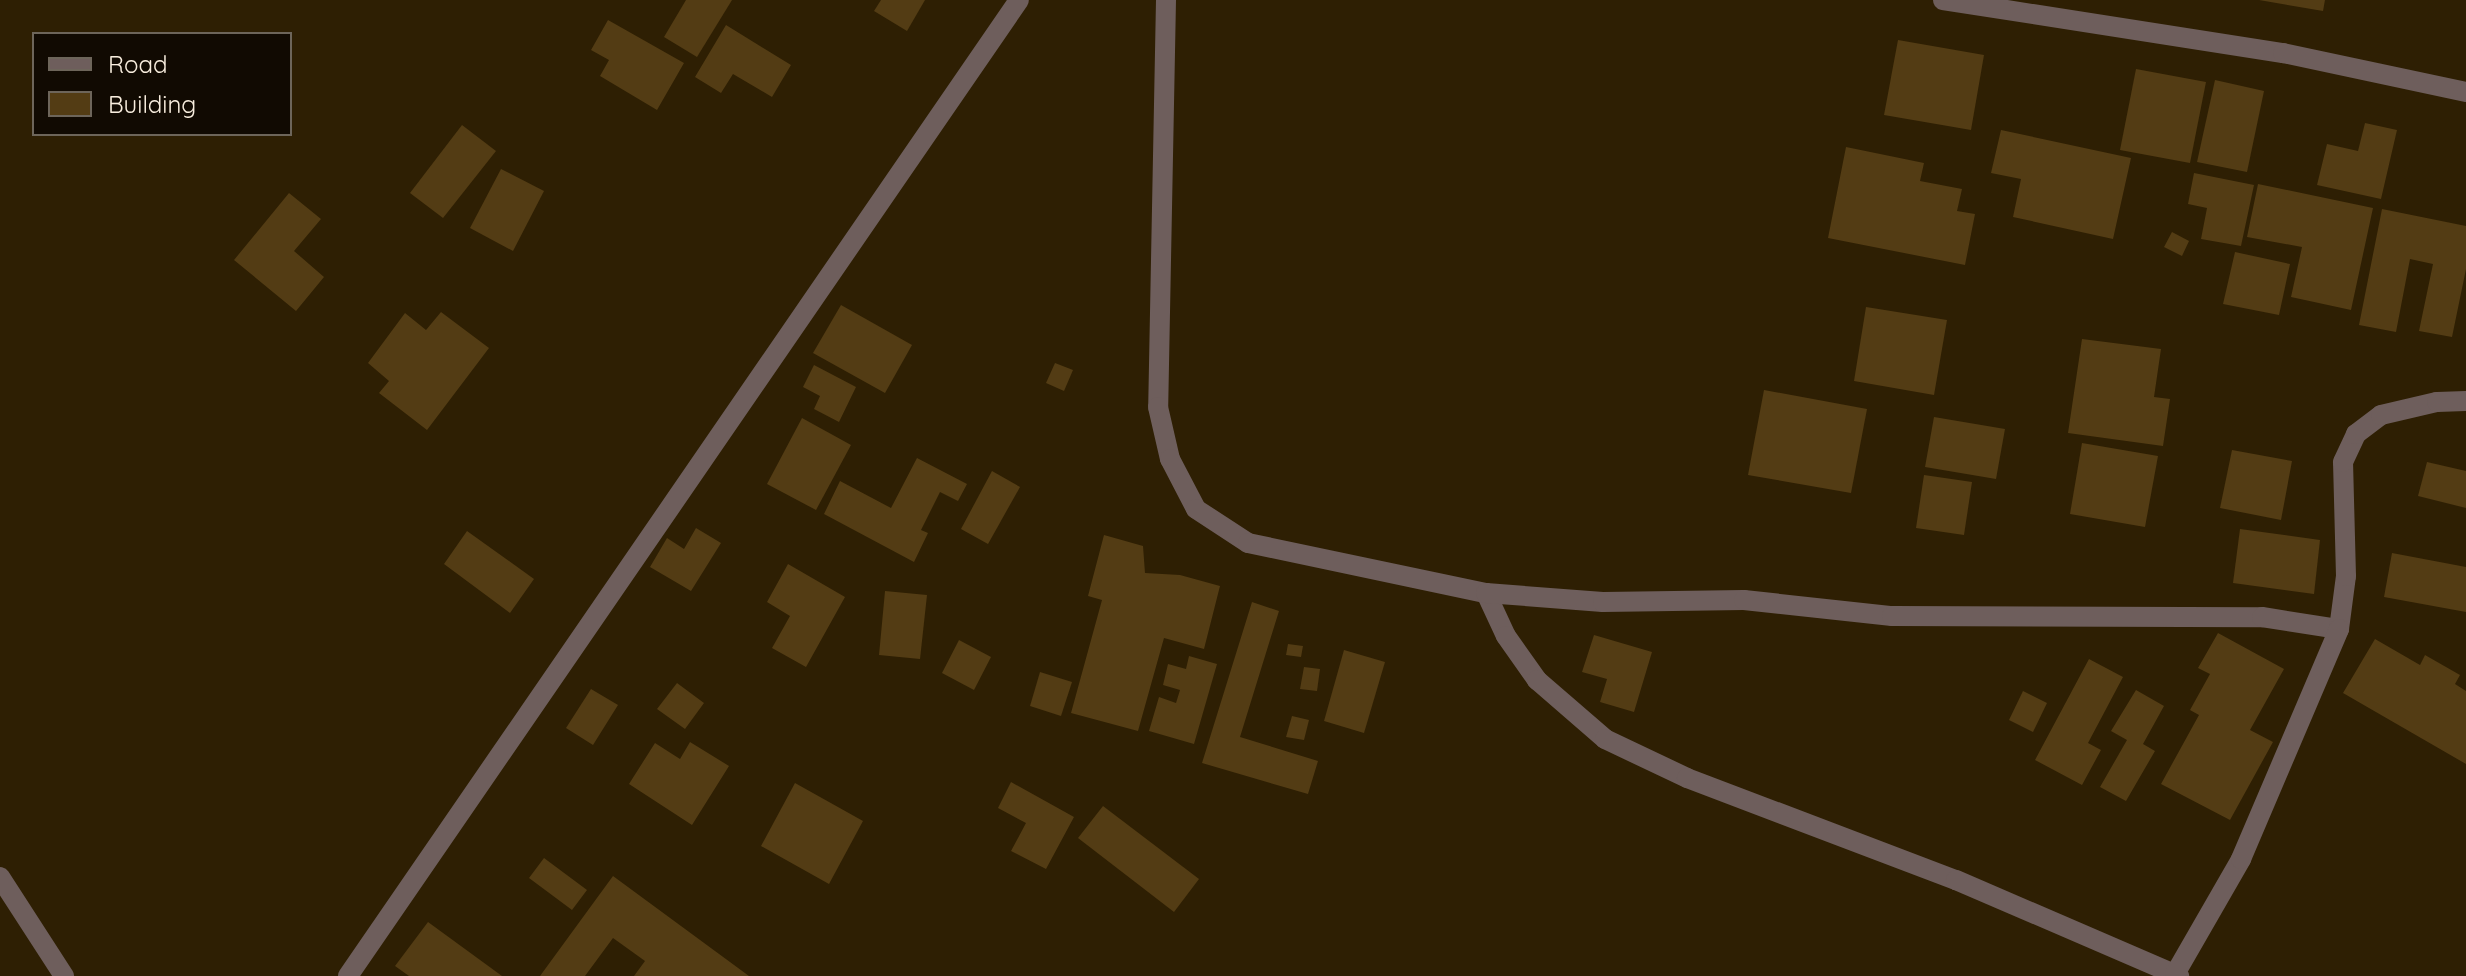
<!DOCTYPE html>
<html>
<head>
<meta charset="utf-8">
<style>
	body { margin:0 }
	#map { position:relative; width:2466px; height:976px; overflow:hidden; background:#2e1f03; font-family:Quicksand,sans-serif }
	div>[style] { position:absolute }
	.building>* { inset:0; background:#533c14 }
	.minor>* { height:20px; margin:-10px; padding:0 10px; transform-origin:10px; border-radius:10px; background:#6e5e5c }
	span { translate:-50% -50%; white-space:nowrap; text-align:center; line-height:1.15; -webkit-text-stroke:8px #110a02; paint-order:stroke }
	.legend { position:absolute; left:32px; top:32px; width:260px; height:104px; box-sizing:border-box; background:#110a02; border:2px solid #6d655a; margin:0; padding:10px 14px; list-style:none; font-size:24px; color:#f8edde }
	.legend li { display:flex; align-items:center; gap:16px; height:40px }
	.legend b { width:40px; border:2px solid #6d655a }
</style>
</head>
<body>
<div id="map">
	<div class="building">
		<div style="clip-path:polygon(686px 0,732px 0,697px 57px,664px 37px)"></div>
		<div style="clip-path:polygon(881px 0,925px 0,907px 31px,874px 11px)"></div>
		<div style="clip-path:polygon(2259px 0,2325px 0,2323px 11px)"></div>
		<div style="clip-path:polygon(608px 20px,684px 63px,657px 110px,600px 76px,609px 60px,591px 50px)"></div>
		<div style="clip-path:polygon(726px 25px,791px 65px,772px 97px,733px 74px,721px 93px,695px 77px)"></div>
		<div style="clip-path:polygon(1898px 40px,1984px 55px,1971px 130px,1884px 115px)"></div>
		<div style="clip-path:polygon(2136px 69px,2206px 82px,2190px 163px,2120px 150px)"></div>
		<div style="clip-path:polygon(2215px 80px,2264px 91px,2247px 172px,2197px 162px)"></div>
		<div style="clip-path:polygon(2365px 123px,2397px 130px,2381px 199px,2317px 185px,2327px 144px,2358px 151px)"></div>
		<div style="clip-path:polygon(462px 125px,496px 151px,443px 218px,410px 193px)"></div>
		<div style="clip-path:polygon(2001px 130px,2131px 158px,2113px 239px,2013px 217px,2021px 179px,1991px 173px)"></div>
		<div style="clip-path:polygon(1846px 147px,1924px 163px,1920px 181px,1962px 189px,1957px 211px,1975px 214px,1965px 265px,1828px 238px)"></div>
		<div style="clip-path:polygon(501px 169px,544px 191px,513px 251px,470px 228px)"></div>
		<div style="clip-path:polygon(2194px 173px,2254px 185px,2241px 246px,2201px 239px,2207px 208px,2188px 204px)"></div>
		<div style="clip-path:polygon(2258px 184px,2373px 208px,2351px 310px,2291px 297px,2302px 247px,2247px 237px)"></div>
		<div style="clip-path:polygon(289px 193px,321px 219px,294px 251px,324px 277px,296px 311px,234px 260px)"></div>
		<div style="clip-path:polygon(2382px 209px,2466px 226px,2466px 269px,2452px 337px,2419px 331px,2433px 264px,2410px 259px,2396px 332px,2359px 325px)"></div>
		<div style="clip-path:polygon(2172px 232px,2189px 241px,2182px 256px,2164px 247px)"></div>
		<div style="clip-path:polygon(2235px 252px,2290px 264px,2279px 315px,2223px 304px)"></div>
		<div style="clip-path:polygon(841px 305px,912px 345px,885px 393px,813px 353px)"></div>
		<div style="clip-path:polygon(1866px 307px,1947px 320px,1934px 395px,1854px 381px)"></div>
		<div style="clip-path:polygon(441px 312px,489px 348px,427px 430px,379px 393px,389px 381px,368px 363px,405px 313px,426px 330px)"></div>
		<div style="clip-path:polygon(2082px 339px,2161px 349px,2154px 397px,2170px 399px,2163px 446px,2068px 433px)"></div>
		<div style="clip-path:polygon(1055px 363px,1073px 370px,1064px 391px,1046px 383px)"></div>
		<div style="clip-path:polygon(814px 365px,856px 387px,839px 422px,814px 409px,820px 396px,803px 387px)"></div>
		<div style="clip-path:polygon(1764px 390px,1867px 409px,1851px 493px,1748px 475px)"></div>
		<div style="clip-path:polygon(1934px 417px,2005px 429px,1996px 479px,1925px 467px)"></div>
		<div style="clip-path:polygon(802px 418px,851px 445px,816px 510px,767px 484px)"></div>
		<div style="clip-path:polygon(2082px 443px,2158px 456px,2145px 527px,2070px 514px)"></div>
		<div style="clip-path:polygon(2232px 450px,2292px 461px,2281px 520px,2220px 508px)"></div>
		<div style="clip-path:polygon(917px 458px,967px 484px,958px 501px,940px 492px,921px 530px,928px 533px,914px 562px,824px 514px,840px 481px,891px 508px)"></div>
		<div style="clip-path:polygon(2427px 462px,2466px 471px,2466px 508px,2418px 496px)"></div>
		<div style="clip-path:polygon(992px 471px,1020px 487px,988px 544px,961px 529px)"></div>
		<div style="clip-path:polygon(1924px 475px,1972px 482px,1964px 535px,1916px 528px)"></div>
		<div style="clip-path:polygon(696px 528px,721px 543px,691px 591px,650px 567px,667px 538px,684px 549px)"></div>
		<div style="clip-path:polygon(2240px 529px,2320px 540px,2314px 594px,2233px 583px)"></div>
		<div style="clip-path:polygon(467px 531px,534px 579px,510px 613px,444px 564px)"></div>
		<div style="clip-path:polygon(1104px 535px,1143px 546px,1145px 573px,1180px 575px,1220px 586px,1204px 649px,1164px 638px,1138px 731px,1071px 713px,1102px 600px,1088px 596px)"></div>
		<div style="clip-path:polygon(2392px 553px,2466px 567px,2466px 612px,2384px 597px)"></div>
		<div style="clip-path:polygon(788px 564px,845px 597px,806px 667px,772px 648px,790px 616px,767px 602px)"></div>
		<div style="clip-path:polygon(885px 591px,927px 595px,920px 659px,879px 655px)"></div>
		<div style="clip-path:polygon(1252px 602px,1279px 611px,1240px 737px,1318px 761px,1308px 794px,1202px 763px)"></div>
		<div style="clip-path:polygon(2218px 633px,2284px 669px,2250px 730px,2273px 742px,2230px 820px,2161px 784px,2199px 715px,2190px 710px,2210px 674px,2198px 668px)"></div>
		<div style="clip-path:polygon(1594px 635px,1652px 652px,1634px 712px,1600px 702px,1607px 679px,1582px 672px)"></div>
		<div style="clip-path:polygon(2375px 639px,2420px 665px,2425px 655px,2460px 675px,2455px 684px,2466px 691px,2466px 764px,2343px 693px)"></div>
		<div style="clip-path:polygon(959px 640px,991px 657px,974px 690px,942px 673px)"></div>
		<div style="clip-path:polygon(1288px 644px,1303px 646px,1301px 657px,1286px 655px)"></div>
		<div style="clip-path:polygon(1344px 650px,1385px 662px,1364px 733px,1324px 721px)"></div>
		<div style="clip-path:polygon(1189px 656px,1217px 664px,1194px 744px,1149px 731px,1159px 697px,1176px 703px,1180px 690px,1163px 685px,1168px 664px,1186px 669px)"></div>
		<div style="clip-path:polygon(2089px 659px,2123px 677px,2088px 743px,2101px 750px,2082px 785px,2035px 760px)"></div>
		<div style="clip-path:polygon(1304px 667px,1320px 669px,1317px 691px,1300px 689px)"></div>
		<div style="clip-path:polygon(1040px 672px,1072px 682px,1061px 716px,1030px 706px)"></div>
		<div style="clip-path:polygon(677px 683px,704px 703px,685px 729px,657px 709px)"></div>
		<div style="clip-path:polygon(591px 689px,618px 705px,593px 745px,566px 728px)"></div>
		<div style="clip-path:polygon(2136px 690px,2164px 706px,2143px 744px,2155px 751px,2126px 801px,2100px 787px,2127px 740px,2111px 731px)"></div>
		<div style="clip-path:polygon(2023px 691px,2047px 703px,2033px 732px,2009px 720px)"></div>
		<div style="clip-path:polygon(1292px 716px,1309px 720px,1304px 740px,1286px 737px)"></div>
		<div style="clip-path:polygon(690px 742px,729px 766px,692px 825px,629px 784px,655px 743px,680px 759px)"></div>
		<div style="clip-path:polygon(1011px 782px,1074px 817px,1046px 869px,1011px 851px,1026px 823px,998px 808px)"></div>
		<div style="clip-path:polygon(795px 783px,863px 821px,829px 884px,761px 846px)"></div>
		<div style="clip-path:polygon(1103px 806px,1199px 879px,1174px 912px,1078px 838px)"></div>
		<div style="clip-path:polygon(544px 858px,587px 890px,572px 910px,529px 878px)"></div>
		<div style="clip-path:polygon(613px 876px,749px 976px,634px 976px,645px 961px,613px 938px,585px 976px,540px 976px)"></div>
		<div style="clip-path:polygon(428px 922px,502px 976px,409px 976px,395px 966px)"></div>
	</div>
	<div class="minor">
		<div style="left:1166px;top:0;width:407px;rotate:91.1deg"></div>
		<div style="left:1158px;top:407px;width:53px;rotate:77deg"></div>
		<div style="left:1170px;top:459px;width:56px;rotate:62.5deg"></div>
		<div style="left:1196px;top:509px;width:62px;rotate:33.2deg"></div>
		<div style="left:1248px;top:543px;width:243px;rotate:11.9deg"></div>
		<div style="left:1486px;top:593px;width:47px;rotate:65.1deg"></div>
		<div style="left:1506px;top:636px;width:54px;rotate:54.8deg"></div>
		<div style="left:1537px;top:680px;width:90px;rotate:40.9deg"></div>
		<div style="left:1605px;top:739px;width:91px;rotate:25.4deg"></div>
		<div style="left:1687px;top:778px;width:288px;rotate:20.8deg"></div>
		<div style="left:1956px;top:880px;width:243px;rotate:23.3deg"></div>
		<div style="left:1943px;top:0;width:344px;rotate:8.9deg"></div>
		<div style="left:2283px;top:53px;width:187px;rotate:12deg"></div>
		<div style="left:1486px;top:593px;width:117px;rotate:4.4deg"></div>
		<div style="left:1603px;top:602px;width:141px;rotate:-0.8deg"></div>
		<div style="left:1744px;top:600px;width:149px;rotate:6.2deg"></div>
		<div style="left:1892px;top:616px;width:370px;rotate:0.2deg"></div>
		<div style="left:2262px;top:617px;width:78px;rotate:8.9deg"></div>
		<div style="left:2339px;top:629px;width:53px;rotate:-82.5deg"></div>
		<div style="left:2346px;top:576px;width:114px;rotate:-91.5deg"></div>
		<div style="left:2343px;top:462px;width:31px;rotate:-65deg"></div>
		<div style="left:2356px;top:434px;width:31px;rotate:-37deg"></div>
		<div style="left:2381px;top:415px;width:57px;rotate:-13.1deg"></div>
		<div style="left:2437px;top:402px;width:29px;rotate:-2deg"></div>
		<div style="left:0;top:877px;width:118px;rotate:57.1deg"></div>
		<div style="left:2175px;top:974px;width:133px;rotate:-60.1deg"></div>
		<div style="left:2241px;top:859px;width:250px;rotate:-66.9deg"></div>
		<div style="left:348px;top:976px;width:1184px;rotate:-55.49deg"></div>
	</div>
	<ul class="legend">
	<li><b style="height:10px;background:#6e5e5c"></b>Road</li>
	<li><b style="height:22px;background:#533c14"></b>Building</li>
	</ul>
</div>
</body>
</html>
